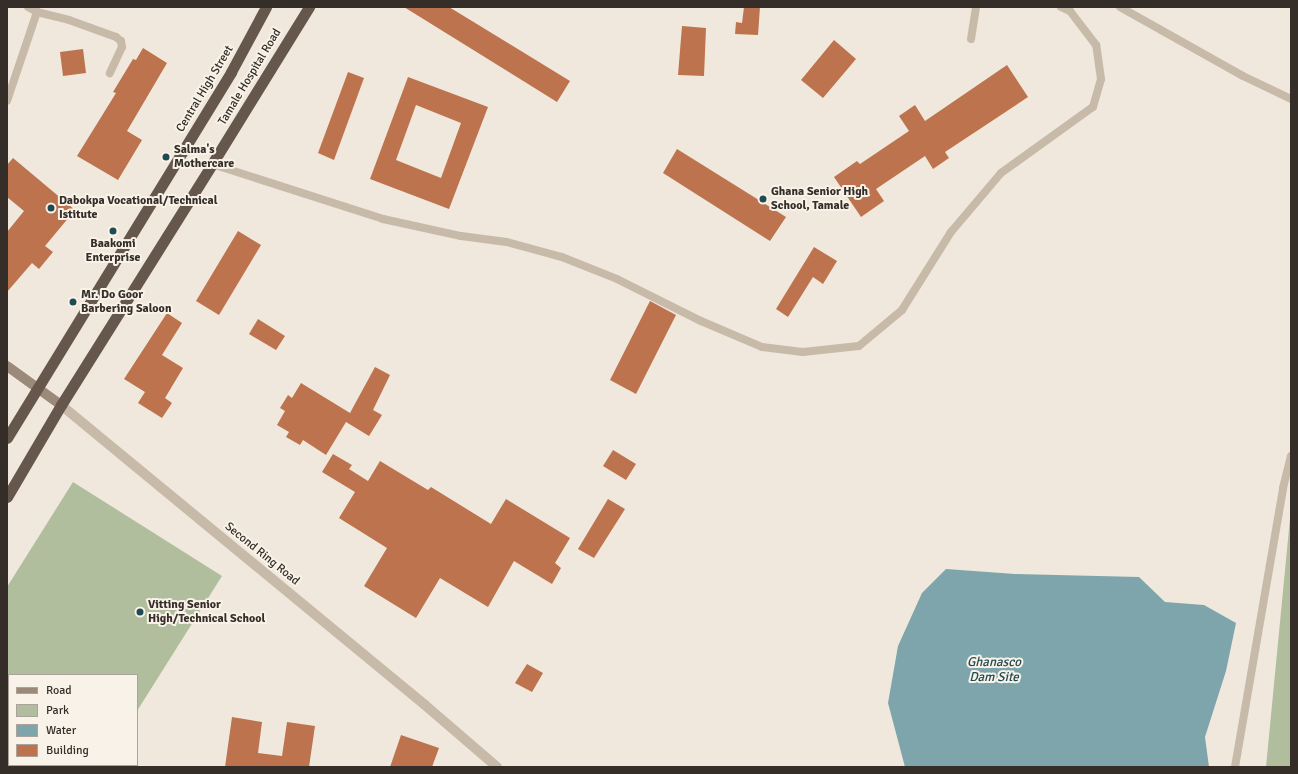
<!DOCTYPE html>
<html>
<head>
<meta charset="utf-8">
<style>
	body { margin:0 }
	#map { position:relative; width:1298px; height:774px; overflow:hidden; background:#f0e8dc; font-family:Signika,sans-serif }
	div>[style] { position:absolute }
	.green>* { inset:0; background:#b0be9d }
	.water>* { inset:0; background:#7da5ab }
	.building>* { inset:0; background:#bd734d }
	.service>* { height:8px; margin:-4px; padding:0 4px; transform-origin:4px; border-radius:4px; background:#c7baa9 }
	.tertiary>* { height:10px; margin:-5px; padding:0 5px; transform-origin:5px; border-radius:5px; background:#c7baa9 }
	.secondary>* { height:10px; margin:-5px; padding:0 5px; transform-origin:5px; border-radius:5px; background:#9b897a }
	.trunk>* { height:11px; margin:-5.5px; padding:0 5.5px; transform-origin:5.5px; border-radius:5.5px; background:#66574d }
	.dots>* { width:11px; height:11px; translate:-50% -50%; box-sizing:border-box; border:2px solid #f8f2e8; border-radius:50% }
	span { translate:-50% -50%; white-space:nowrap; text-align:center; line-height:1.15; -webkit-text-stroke:4px #f8f2e8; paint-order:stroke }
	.street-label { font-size:12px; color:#352d28 }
	.poi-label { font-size:12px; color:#352d28; font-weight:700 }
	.left { translate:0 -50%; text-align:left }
	.water-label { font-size:13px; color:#214b53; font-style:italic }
	.frame { position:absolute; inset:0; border:8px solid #352d28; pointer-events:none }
	.legend { position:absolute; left:8px; top:674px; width:130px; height:92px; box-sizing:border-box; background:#f8f2e8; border:1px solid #aaa39b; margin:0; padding:5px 7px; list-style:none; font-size:12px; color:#352d28 }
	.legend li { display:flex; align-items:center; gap:8px; height:20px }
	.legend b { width:20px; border:1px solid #aaa39b }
</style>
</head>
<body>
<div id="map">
	<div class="green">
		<div style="clip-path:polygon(73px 482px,222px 576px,137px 711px,137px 675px,9px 675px,9px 711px,7px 710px,7px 587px)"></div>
		<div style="clip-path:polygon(1291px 508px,1291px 767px,1266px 767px)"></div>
	</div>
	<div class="water">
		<div style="clip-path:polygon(946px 569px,1015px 574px,1139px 577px,1165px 602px,1204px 605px,1236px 623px,1226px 671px,1205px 737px,1209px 767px,905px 767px,888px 703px,898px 646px,922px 593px)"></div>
	</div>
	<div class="building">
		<div style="clip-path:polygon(404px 7px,449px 7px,570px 81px,557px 102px)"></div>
		<div style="clip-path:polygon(744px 7px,760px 7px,758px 35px,735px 34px,736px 22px,742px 23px)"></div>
		<div style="clip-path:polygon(682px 26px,706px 28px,704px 76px,678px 75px)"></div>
		<div style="clip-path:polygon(834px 40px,856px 59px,823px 98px,801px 80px)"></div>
		<div style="clip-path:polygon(143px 48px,167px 63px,127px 131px,142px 140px,118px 180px,77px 156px,116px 93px,113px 92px,133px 59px,136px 60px)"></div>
		<div style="clip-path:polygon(83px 49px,86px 73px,63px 76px,60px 52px)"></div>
		<div style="clip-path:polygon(1007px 65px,1028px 97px,945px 152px,949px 158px,933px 169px,925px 156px,876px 189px,884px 201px,861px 217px,834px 177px,857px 161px,860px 164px,909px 131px,899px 116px,915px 105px,925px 121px)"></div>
		<div style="clip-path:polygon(348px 72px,364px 78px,334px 160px,318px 153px)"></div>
		<div style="clip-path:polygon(evenodd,408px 77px,488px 107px,449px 209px,370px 179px,408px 77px,416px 105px,461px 123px,441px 178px,396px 160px,416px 105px)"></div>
		<div style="clip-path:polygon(677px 149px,786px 217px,770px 241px,663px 173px)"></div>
		<div style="clip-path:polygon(13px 158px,75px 210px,45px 246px,53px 252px,39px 269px,32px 263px,7px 292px,7px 232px,24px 211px,7px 197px,7px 165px)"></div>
		<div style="clip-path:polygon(238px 231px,261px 245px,219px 315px,196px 301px)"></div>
		<div style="clip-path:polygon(814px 247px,837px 261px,823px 284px,813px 277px,788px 317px,776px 309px)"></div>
		<div style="clip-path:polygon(650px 301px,676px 315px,636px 394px,610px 380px)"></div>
		<div style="clip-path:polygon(167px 313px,182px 323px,162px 355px,183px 368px,165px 398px,172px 403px,162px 418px,138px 403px,145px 392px,124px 379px)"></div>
		<div style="clip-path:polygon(258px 319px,285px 336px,276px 350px,249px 334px)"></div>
		<div style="clip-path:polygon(375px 367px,390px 375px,373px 410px,382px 415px,369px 436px,346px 422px,326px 455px,303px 440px,300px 445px,286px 437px,289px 432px,277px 425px,285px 411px,280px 408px,288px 395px,292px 398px,301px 383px,350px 413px)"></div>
		<div style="clip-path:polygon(613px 450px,636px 464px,626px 480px,603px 466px)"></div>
		<div style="clip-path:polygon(333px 454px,352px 465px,349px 469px,368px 481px,380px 461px,428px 490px,431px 487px,491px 524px,506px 499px,570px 538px,555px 563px,561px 568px,552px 584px,514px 561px,488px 607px,440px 578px,416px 618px,364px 586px,387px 548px,339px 518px,355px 492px,322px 472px)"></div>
		<div style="clip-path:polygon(608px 499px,625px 509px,594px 558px,578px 549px)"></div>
		<div style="clip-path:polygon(527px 664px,543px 673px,532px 692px,515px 683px)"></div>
		<div style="clip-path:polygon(232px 717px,262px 722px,258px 753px,282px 756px,287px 722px,315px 726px,309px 767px,225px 767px)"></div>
		<div style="clip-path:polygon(401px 735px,439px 748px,432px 767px,390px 767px)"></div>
	</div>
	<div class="service">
		<div style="left:28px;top:7px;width:10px;rotate:29deg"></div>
		<div style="left:37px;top:12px;width:33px;rotate:14deg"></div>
		<div style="left:69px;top:20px;width:50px;rotate:19.9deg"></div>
		<div style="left:116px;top:37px;width:6px;rotate:39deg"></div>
		<div style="left:121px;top:41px;width:6px;rotate:81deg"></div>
		<div style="left:122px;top:47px;width:29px;rotate:115deg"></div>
		<div style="left:1120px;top:7px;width:141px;rotate:29.3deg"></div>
		<div style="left:1243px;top:76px;width:53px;rotate:25.6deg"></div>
		<div style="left:971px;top:39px;width:32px;rotate:-81deg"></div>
		<div style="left:7px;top:101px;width:94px;rotate:-71.4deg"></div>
		<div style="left:212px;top:164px;width:180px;rotate:17.8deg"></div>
		<div style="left:383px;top:219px;width:80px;rotate:12.3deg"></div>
		<div style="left:461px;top:236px;width:46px;rotate:7.4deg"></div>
		<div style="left:507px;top:242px;width:57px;rotate:15.3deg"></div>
		<div style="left:562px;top:257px;width:59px;rotate:21.8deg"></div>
		<div style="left:617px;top:279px;width:94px;rotate:26.6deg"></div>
		<div style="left:701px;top:321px;width:66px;rotate:23.1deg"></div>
		<div style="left:762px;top:347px;width:41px;rotate:7deg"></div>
		<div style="left:803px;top:352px;width:56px;rotate:-6.1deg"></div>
		<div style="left:859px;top:346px;width:56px;rotate:-39.9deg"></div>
		<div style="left:902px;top:310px;width:92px;rotate:-57.9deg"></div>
		<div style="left:951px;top:232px;width:77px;rotate:-49.7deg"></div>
		<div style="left:1001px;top:173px;width:113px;rotate:-35.7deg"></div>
		<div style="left:1093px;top:107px;width:29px;rotate:-74deg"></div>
		<div style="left:1101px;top:79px;width:34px;rotate:-98deg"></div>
		<div style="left:1096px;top:45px;width:43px;rotate:-127.4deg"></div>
		<div style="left:1070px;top:11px;width:10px;rotate:-156deg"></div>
		<div style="left:1235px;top:767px;width:283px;rotate:-80.2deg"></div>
		<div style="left:1283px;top:488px;width:33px;rotate:-76deg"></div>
	</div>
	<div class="tertiary">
		<div style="left:61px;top:405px;width:472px;rotate:39.5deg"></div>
		<div style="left:425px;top:705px;width:95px;rotate:40.7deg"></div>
	</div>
	<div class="secondary">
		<div style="left:7px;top:366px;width:67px;rotate:35.8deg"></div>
	</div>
	<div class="trunk">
		<div style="left:7px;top:438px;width:429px;rotate:-58.5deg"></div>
		<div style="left:231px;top:72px;width:74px;rotate:-61.7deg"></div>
		<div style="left:7px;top:497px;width:107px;rotate:-59.6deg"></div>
		<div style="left:61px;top:405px;width:284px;rotate:-57.9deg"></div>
		<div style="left:212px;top:164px;width:185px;rotate:-58.3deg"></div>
	</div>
	<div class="dots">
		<div style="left:166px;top:157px;background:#214b53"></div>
		<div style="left:763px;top:199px;background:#214b53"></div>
		<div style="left:51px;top:208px;background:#214b53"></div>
		<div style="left:113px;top:231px;background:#214b53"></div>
		<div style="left:73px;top:302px;background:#214b53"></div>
		<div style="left:140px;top:612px;background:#214b53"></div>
	</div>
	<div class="street-label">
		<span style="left:250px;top:77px;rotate:-59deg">Tamale Hospital Road</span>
		<span style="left:205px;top:89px;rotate:-59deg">Central High Street</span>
		<span style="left:262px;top:554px;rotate:39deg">Second Ring Road</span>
	</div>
	<div class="poi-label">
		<span class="left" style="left:174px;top:157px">Salma's<br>Mothercare</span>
		<span class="left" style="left:771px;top:199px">Ghana Senior High<br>School, Tamale</span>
		<span class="left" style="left:59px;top:208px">Dabokpa Vocational/Technical<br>Istitute</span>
		<span style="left:113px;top:251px">Baakomi<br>Enterprise</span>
		<span class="left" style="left:81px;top:302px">Mr. Do Goor<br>Barbering Saloon</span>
		<span class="left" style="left:148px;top:612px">Vitting Senior<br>High/Technical School</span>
	</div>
	<div class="water-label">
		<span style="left:994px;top:670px">Ghanasco<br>Dam Site</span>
	</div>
	<div class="frame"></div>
	<ul class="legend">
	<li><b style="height:5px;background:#9b897a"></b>Road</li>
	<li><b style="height:11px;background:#b0be9d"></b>Park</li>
	<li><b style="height:11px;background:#7da5ab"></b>Water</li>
	<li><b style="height:11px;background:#bd734d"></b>Building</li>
	</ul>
</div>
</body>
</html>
